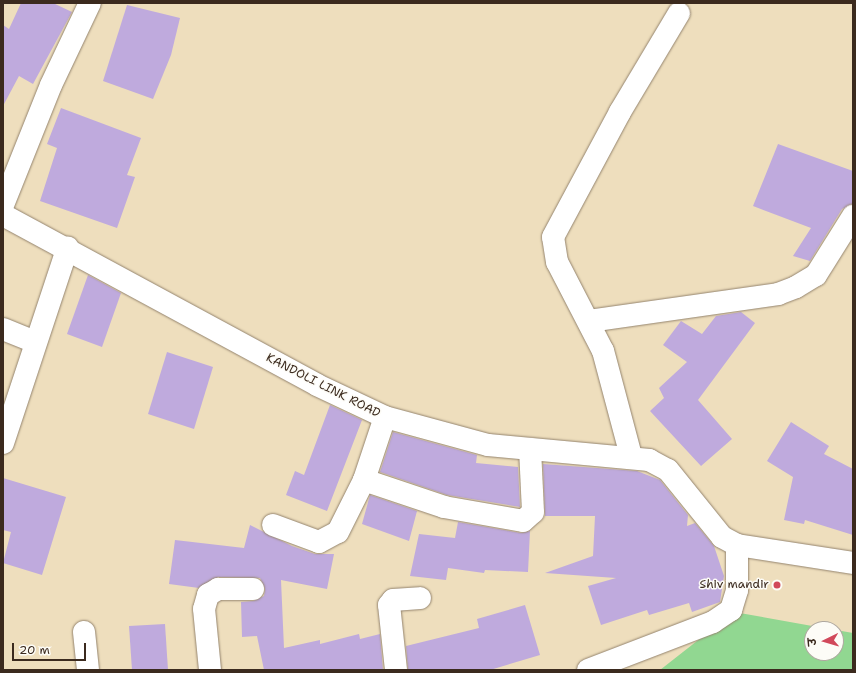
<!DOCTYPE html>
<html>
<head>
<meta charset="utf-8">
<style>
	body { margin:0 }
	#map { position:relative; width:856px; height:673px; overflow:hidden; background:#eedebd; font-family:"Shantell Sans","Playpen Sans Deva",sans-serif }
	div>[style] { position:absolute }
	.green>* { inset:0; background:#91d791 }
	.building>* { inset:0; background:#bfaadd }
	.roads { filter:drop-shadow(0 0 1px #94846e) drop-shadow(0 0 1px #94846e) }
	.minor>* { height:22px; margin:-11px; padding:0 11px; transform-origin:11px; border-radius:11px; background:#fff }
	.dots>* { width:11px; height:11px; translate:-50% -50%; box-sizing:border-box; border:2px solid #fdfcf7; border-radius:50% }
	span { translate:-50% -50%; white-space:nowrap; text-align:center; line-height:1.15; -webkit-text-stroke:3px #fdfcf7; paint-order:stroke }
	.street-label { font-size:12px; color:#3b2a1e }
	.poi-label { font-size:12px; color:#3b2a1e }
	.right { translate:-100% -50%; text-align:right }
	.frame { position:absolute; inset:0; border:4px solid #3b2a1e; pointer-events:none }
	.north { position:absolute; left:804px; top:621px; width:40px; height:40px; box-sizing:border-box; background:#fdfcf7; border:1px solid #afa8a0; border-radius:50%; rotate:265deg; font-size:11px; font-weight:700; line-height:16px; text-align:center; color:#3b2a1e }
	.north::after { content:''; display:block; margin:auto; width:14px; height:18px; background:#d1495b; clip-path:polygon(50% 0,100% 100%,50% 72%,0 100%) }
	.scale { position:absolute; left:12px; top:643px; width:74px; height:18px; box-sizing:border-box; border:2px solid #3b2a1e; border-top:0; padding-left:5px; font-size:12px; line-height:14px; white-space:nowrap; color:#3b2a1e; -webkit-text-stroke:3px #fdfcf7; paint-order:stroke }
</style>
</head>
<body>
<div id="map">
	<div class="green">
		<div style="clip-path:polygon(734px 612px,829px 629px,812px 629px,812px 653px,836px 653px,836px 630px,853px 633px,853px 670px,660px 670px)"></div>
	</div>
	<div class="building">
		<div style="clip-path:polygon(21px 3px,53px 3px,72px 12px,33px 84px,19px 76px,3px 106px,3px 25px,9px 29px)"></div>
		<div style="clip-path:polygon(127px 5px,180px 18px,171px 55px,153px 99px,103px 81px)"></div>
		<div style="clip-path:polygon(61px 108px,141px 138px,127px 175px,135px 177px,117px 228px,40px 201px,57px 148px,47px 144px)"></div>
		<div style="clip-path:polygon(778px 144px,853px 171px,853px 204px,842px 209px,810px 261px,793px 256px,811px 228px,753px 206px)"></div>
		<div style="clip-path:polygon(88px 275px,121px 293px,102px 347px,67px 334px)"></div>
		<div style="clip-path:polygon(741px 312px,755px 323px,698px 400px,732px 439px,701px 466px,650px 411px,664px 398px,659px 388px,687px 362px,663px 345px,681px 321px,702px 334px,716px 316px)"></div>
		<div style="clip-path:polygon(167px 352px,213px 367px,194px 429px,148px 414px)"></div>
		<div style="clip-path:polygon(330px 405px,362px 420px,327px 511px,286px 495px,295px 471px,304px 475px)"></div>
		<div style="clip-path:polygon(791px 422px,829px 446px,824px 454px,853px 469px,853px 535px,805px 520px,804px 524px,784px 520px,793px 477px,767px 461px)"></div>
		<div style="clip-path:polygon(393px 432px,477px 455px,476px 463px,518px 467px,520px 507px,447px 495px,380px 472px)"></div>
		<div style="clip-path:polygon(543px 464px,637px 471px,660px 480px,688px 515px,687px 526px,695px 523px,714px 546px,724px 576px,720px 602px,692px 612px,689px 603px,649px 615px,647px 610px,601px 625px,588px 586px,616px 578px,545px 573px,593px 556px,595px 516px,545px 516px)"></div>
		<div style="clip-path:polygon(3px 478px,66px 497px,42px 575px,3px 563px,11px 532px,3px 530px)"></div>
		<div style="clip-path:polygon(370px 495px,417px 511px,409px 541px,362px 524px)"></div>
		<div style="clip-path:polygon(458px 522px,521px 533px,530px 531px,528px 572px,485px 570px,484px 573px,448px 568px,446px 580px,410px 576px,419px 534px,455px 538px)"></div>
		<div style="clip-path:polygon(250px 525px,292px 546px,315px 554px,334px 554px,327px 589px,281px 580px,284px 648px,320px 640px,320px 644px,359px 634px,360px 639px,380px 634px,383px 670px,264px 670px,257px 636px,242px 637px,241px 602px,253px 601px,264px 596px,265px 589px,260px 578px,218px 577px,199px 588px,169px 584px,175px 540px,244px 548px)"></div>
		<div style="clip-path:polygon(525px 605px,540px 655px,490px 670px,408px 670px,406px 646px,479px 628px,477px 619px)"></div>
		<div style="clip-path:polygon(165px 624px,168px 670px,132px 670px,129px 626px)"></div>
	</div>
	<div class="roads">
		<div class="minor">
			<div style="left:3px;top:205px;width:129px;rotate:-68.2deg"></div>
			<div style="left:51px;top:85px;width:91px;rotate:-64.6deg"></div>
			<div style="left:3px;top:215px;width:357px;rotate:28.4deg"></div>
			<div style="left:317px;top:385px;width:75px;rotate:25.2deg"></div>
			<div style="left:385px;top:417px;width:107px;rotate:15.2deg"></div>
			<div style="left:488px;top:445px;width:162px;rotate:5.3deg"></div>
			<div style="left:649px;top:460px;width:21px;rotate:28deg"></div>
			<div style="left:668px;top:470px;width:86px;rotate:51.1deg"></div>
			<div style="left:722px;top:537px;width:17px;rotate:28deg"></div>
			<div style="left:737px;top:545px;width:117px;rotate:8.8deg"></div>
			<div style="left:589px;top:321px;width:191px;rotate:-8.1deg"></div>
			<div style="left:778px;top:294px;width:19px;rotate:-21deg"></div>
			<div style="left:796px;top:287px;width:23px;rotate:-31deg"></div>
			<div style="left:816px;top:275px;width:70px;rotate:-57.9deg"></div>
			<div style="left:3px;top:329px;width:35px;rotate:22deg"></div>
			<div style="left:3px;top:443px;width:206px;rotate:-71.7deg"></div>
			<div style="left:631px;top:456px;width:109px;rotate:-104.9deg"></div>
			<div style="left:603px;top:351px;width:100px;rotate:-117.3deg"></div>
			<div style="left:557px;top:262px;width:25px;rotate:-99deg"></div>
			<div style="left:553px;top:237px;width:142px;rotate:-61.8deg"></div>
			<div style="left:620px;top:112px;width:115px;rotate:-59.2deg"></div>
			<div style="left:364px;top:480px;width:84px;rotate:18.6deg"></div>
			<div style="left:444px;top:507px;width:80px;rotate:10deg"></div>
			<div style="left:523px;top:521px;width:13px;rotate:-42deg"></div>
			<div style="left:533px;top:512px;width:63px;rotate:-92.7deg"></div>
			<div style="left:273px;top:525px;width:49px;rotate:20.3deg"></div>
			<div style="left:319px;top:542px;width:21px;rotate:-28deg"></div>
			<div style="left:338px;top:532px;width:58px;rotate:-63.4deg"></div>
			<div style="left:364px;top:480px;width:66px;rotate:-71.6deg"></div>
			<div style="left:84px;top:632px;width:38px;rotate:84deg"></div>
			<div style="left:210px;top:670px;width:61px;rotate:-95.6deg"></div>
			<div style="left:204px;top:609px;width:15px;rotate:-74deg"></div>
			<div style="left:208px;top:595px;width:12px;rotate:-31deg"></div>
			<div style="left:218px;top:589px;width:35px"></div>
			<div style="left:396px;top:670px;width:65px;rotate:-96.1deg"></div>
			<div style="left:389px;top:605px;width:6px;rotate:-51deg"></div>
			<div style="left:393px;top:600px;width:27px;rotate:-4deg"></div>
			<div style="left:588px;top:670px;width:134px;rotate:-21deg"></div>
			<div style="left:713px;top:622px;width:22px;rotate:-34deg"></div>
			<div style="left:731px;top:610px;width:21px;rotate:-73deg"></div>
			<div style="left:737px;top:590px;width:45px;rotate:-90deg"></div>
		</div>
	</div>
	<div class="dots">
		<div style="left:777px;top:585px;background:#d1495b"></div>
	</div>
	<div class="street-label">
		<span style="left:323px;top:386px;rotate:27deg">KANDOLI LINK ROAD</span>
	</div>
	<div class="poi-label">
		<span class="right" style="left:769px;top:585px">Shiv mandir</span>
	</div>
	<div class="frame"></div>
	<div class="north">उ</div>
	<div class="scale">20 m</div>
</div>
</body>
</html>
